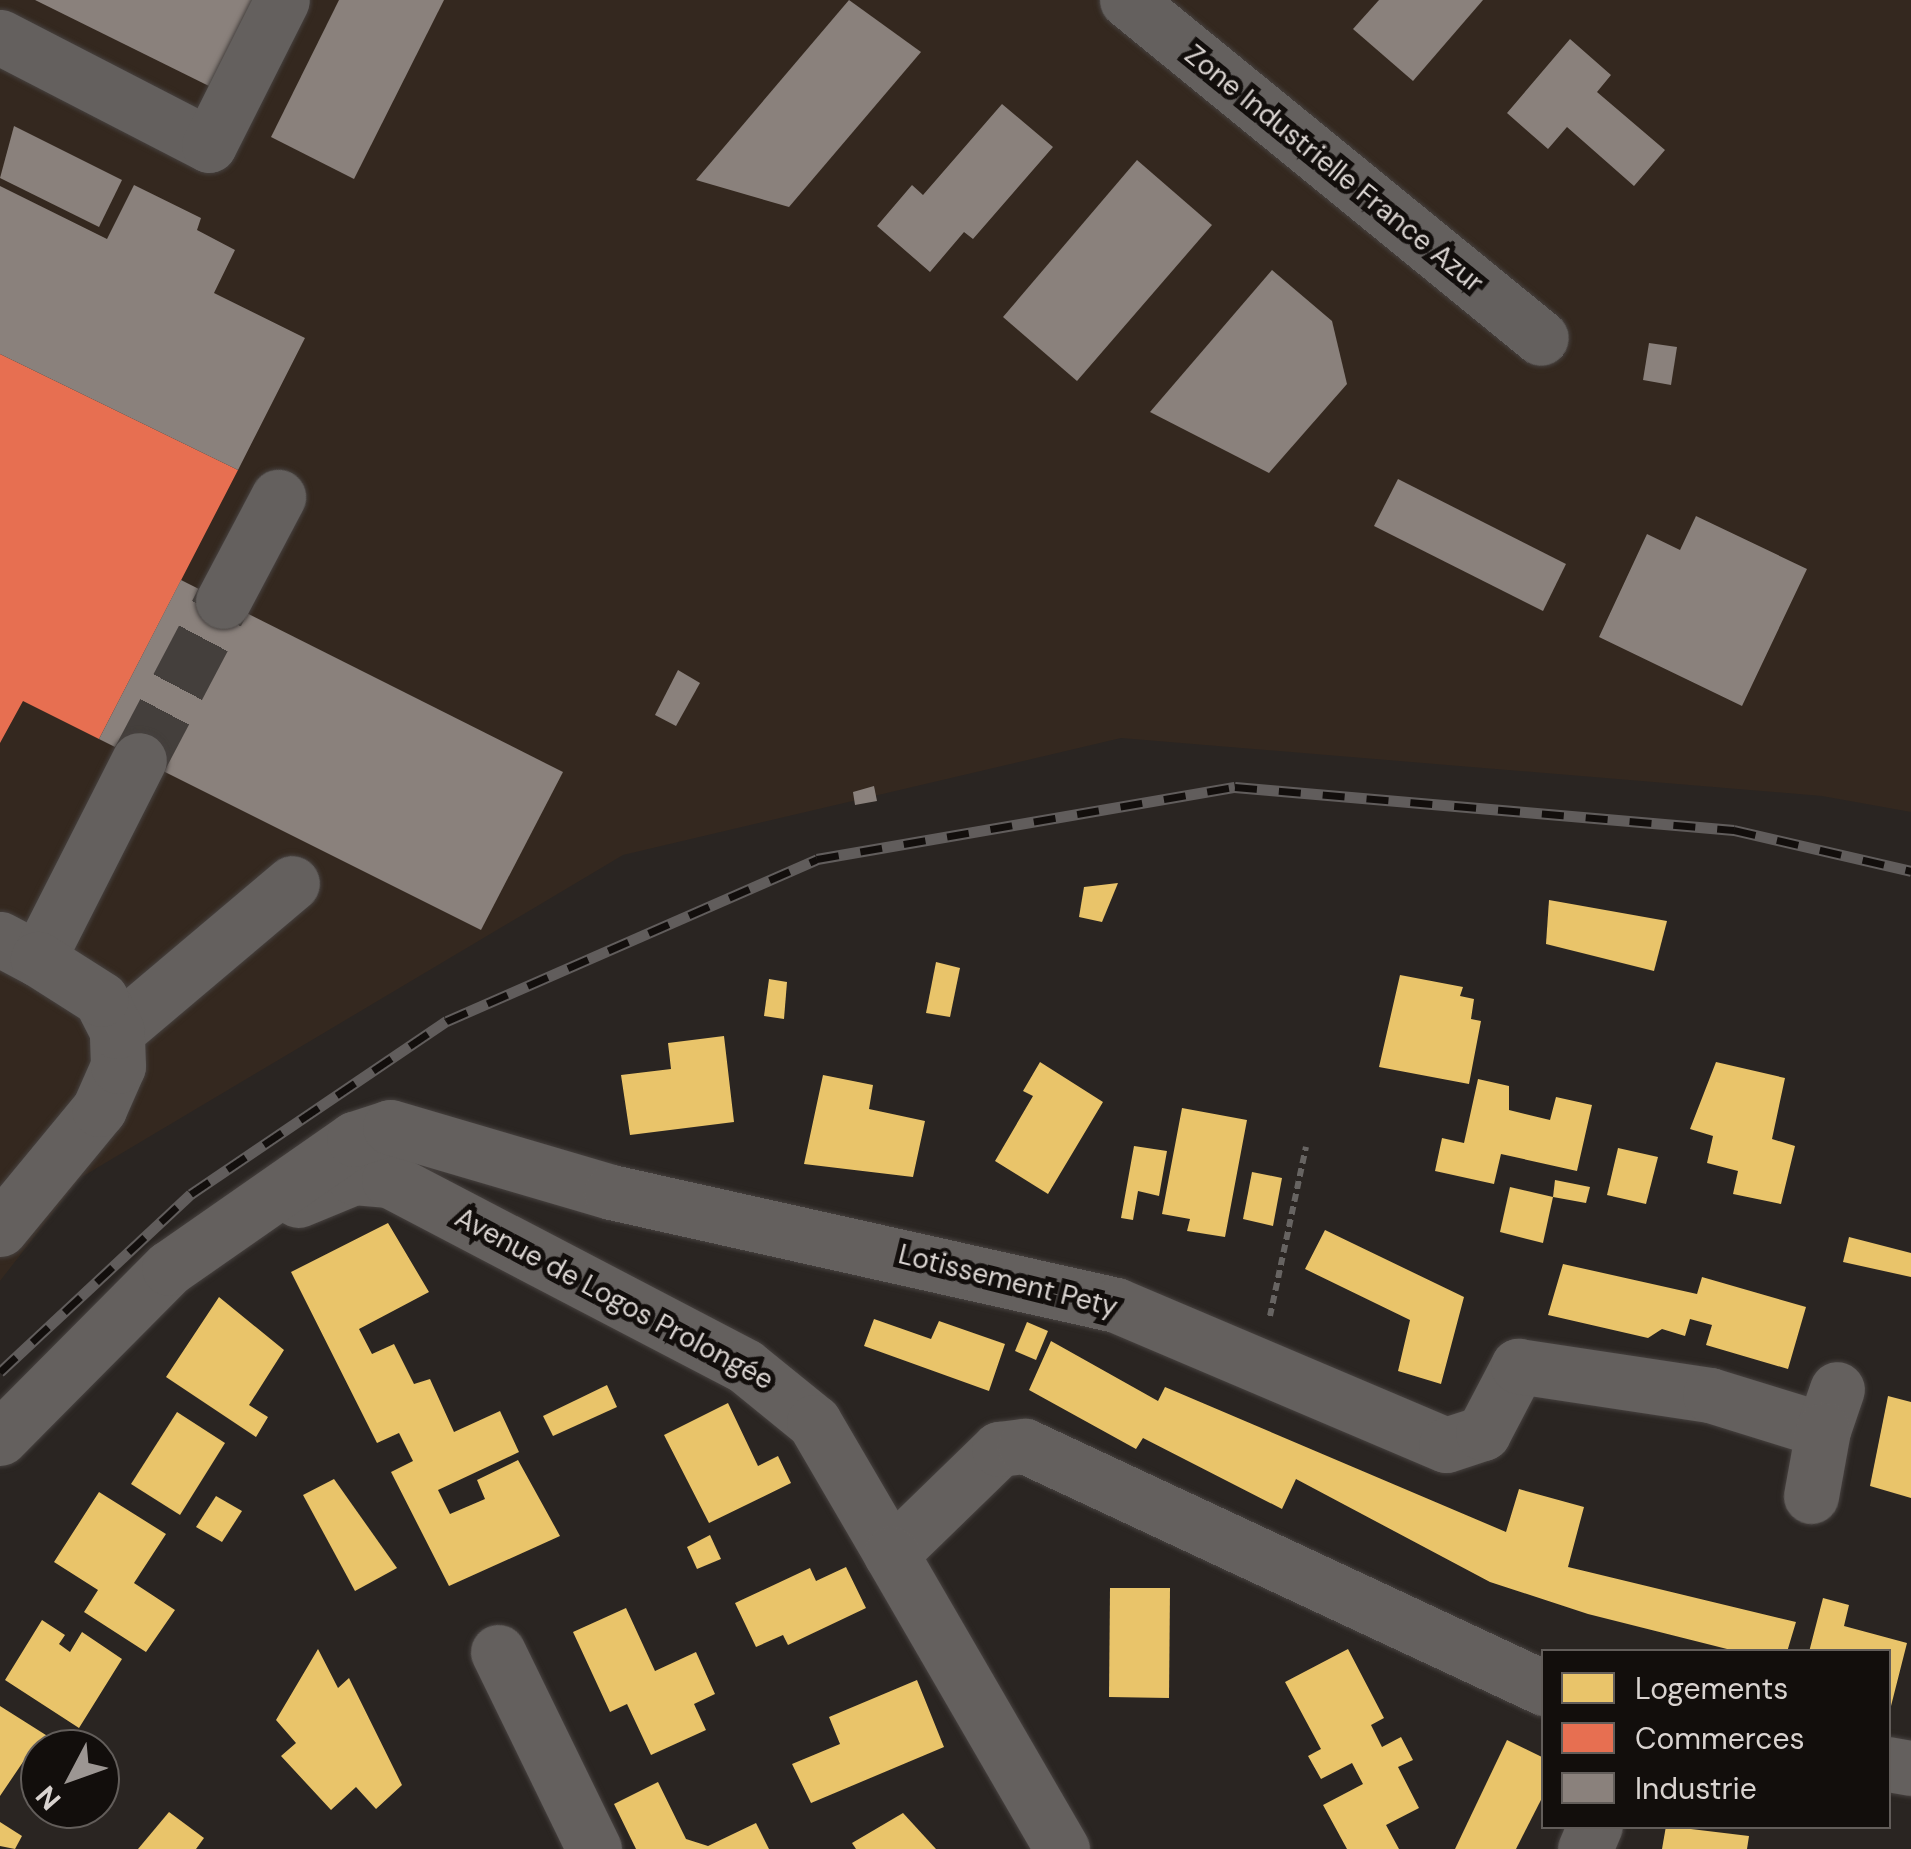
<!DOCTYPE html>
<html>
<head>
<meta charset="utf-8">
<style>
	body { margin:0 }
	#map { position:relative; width:1911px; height:1849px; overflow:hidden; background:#2a2522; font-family:"DM Sans",sans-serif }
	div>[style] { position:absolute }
	.built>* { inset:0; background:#34281f }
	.homes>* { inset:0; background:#e9c46a }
	.shops>* { inset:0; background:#e76f51 }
	.industry>* { inset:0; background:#8a817c }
	.minor-tunnel>* { height:55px; margin-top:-27.5px; transform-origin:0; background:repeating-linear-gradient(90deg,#443f3c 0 55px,transparent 0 83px) }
	.path>* { height:6px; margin-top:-3px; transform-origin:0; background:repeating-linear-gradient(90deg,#676462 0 8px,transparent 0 13px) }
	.roads { filter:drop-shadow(0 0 2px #46413f) drop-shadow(0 0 2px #46413f) }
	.minor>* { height:55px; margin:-27.5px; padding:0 27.5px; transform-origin:27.5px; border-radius:27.5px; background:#64605e }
	.rail>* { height:11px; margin-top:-5.5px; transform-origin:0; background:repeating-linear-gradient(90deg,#120e0c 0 22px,#615d5c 0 44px); box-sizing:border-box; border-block:2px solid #615d5c }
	span { translate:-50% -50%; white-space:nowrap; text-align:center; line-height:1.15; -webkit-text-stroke:10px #120e0c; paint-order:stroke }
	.street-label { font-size:28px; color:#d9d3d0 }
	.legend { position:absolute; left:1541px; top:1649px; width:350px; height:180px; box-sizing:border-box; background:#120e0c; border:2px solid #625d5a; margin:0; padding:12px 18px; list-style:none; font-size:30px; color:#d9d3d0 }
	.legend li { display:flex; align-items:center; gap:20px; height:50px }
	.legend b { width:50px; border:2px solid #625d5a }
	.north { position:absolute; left:20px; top:1729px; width:100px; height:100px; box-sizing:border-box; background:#120e0c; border:2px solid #625d5a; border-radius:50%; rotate:229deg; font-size:28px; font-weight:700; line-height:40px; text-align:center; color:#d9d3d0 }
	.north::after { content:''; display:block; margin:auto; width:35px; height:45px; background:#9c9693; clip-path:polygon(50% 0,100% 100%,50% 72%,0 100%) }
</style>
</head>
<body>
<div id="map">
	<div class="built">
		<div style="clip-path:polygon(0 0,1911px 0,1911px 812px,1822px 796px,1121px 738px,623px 855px,80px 1178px,0 1281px)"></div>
	</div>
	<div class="homes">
		<div style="clip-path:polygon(1118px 883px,1102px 922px,1079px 917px,1084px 887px)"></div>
		<div style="clip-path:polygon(1549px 900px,1667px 921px,1654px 971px,1546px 944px)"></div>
		<div style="clip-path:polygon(936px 962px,960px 968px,950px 1017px,926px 1013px)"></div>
		<div style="clip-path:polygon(1400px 975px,1463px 987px,1460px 996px,1474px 999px,1471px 1019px,1481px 1021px,1469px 1084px,1379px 1067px)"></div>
		<div style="clip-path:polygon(769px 979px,787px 982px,784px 1019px,764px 1016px)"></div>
		<div style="clip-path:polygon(724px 1036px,734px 1122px,630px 1135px,621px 1075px,671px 1069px,668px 1043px)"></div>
		<div style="clip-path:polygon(1040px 1062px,1103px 1102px,1048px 1194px,995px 1161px,1033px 1096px,1023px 1091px)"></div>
		<div style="clip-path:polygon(1716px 1062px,1785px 1078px,1772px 1139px,1795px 1146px,1781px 1204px,1733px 1194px,1738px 1171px,1707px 1163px,1713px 1136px,1690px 1129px)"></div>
		<div style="clip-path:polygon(823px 1075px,873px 1085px,869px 1109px,925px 1121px,913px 1177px,804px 1164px)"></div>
		<div style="clip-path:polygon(1478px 1079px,1509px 1086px,1509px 1110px,1550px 1120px,1556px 1097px,1592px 1105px,1577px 1171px,1501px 1154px,1494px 1184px,1435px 1171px,1442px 1138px,1464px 1143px)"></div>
		<div style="clip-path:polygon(1182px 1108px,1247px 1120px,1225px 1237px,1187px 1231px,1190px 1219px,1162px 1214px)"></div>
		<div style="clip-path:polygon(1134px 1146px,1167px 1151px,1159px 1196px,1138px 1191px,1133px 1220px,1121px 1218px)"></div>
		<div style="clip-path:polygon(1618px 1148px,1658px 1157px,1646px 1204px,1607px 1195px)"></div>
		<div style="clip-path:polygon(1252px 1172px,1282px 1178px,1273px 1226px,1243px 1219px)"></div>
		<div style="clip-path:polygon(1555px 1180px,1590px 1187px,1586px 1203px,1553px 1197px)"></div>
		<div style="clip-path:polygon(1510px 1187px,1553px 1197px,1543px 1243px,1500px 1232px)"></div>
		<div style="clip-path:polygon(388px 1223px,429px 1292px,359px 1329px,372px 1354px,394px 1344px,414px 1384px,430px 1379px,454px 1432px,500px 1411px,519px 1452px,438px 1490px,450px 1514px,485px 1499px,477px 1480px,518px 1460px,560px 1536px,449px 1586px,391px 1472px,413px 1461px,399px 1433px,377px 1443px,291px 1272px)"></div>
		<div style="clip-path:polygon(1325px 1230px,1464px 1297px,1441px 1384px,1398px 1371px,1410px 1320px,1305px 1269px)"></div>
		<div style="clip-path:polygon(1849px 1237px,1911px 1253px,1911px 1277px,1843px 1262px)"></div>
		<div style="clip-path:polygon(1563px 1264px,1697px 1294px,1702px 1277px,1806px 1307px,1788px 1369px,1706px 1345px,1712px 1325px,1690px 1319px,1685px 1336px,1662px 1329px,1648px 1338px,1548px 1315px)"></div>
		<div style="clip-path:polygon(219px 1297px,284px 1350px,249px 1405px,268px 1417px,256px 1437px,166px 1377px)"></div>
		<div style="clip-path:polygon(874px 1319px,931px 1339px,939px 1321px,1005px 1344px,989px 1391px,864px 1346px)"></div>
		<div style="clip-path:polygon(1027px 1322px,1048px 1331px,1036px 1360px,1015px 1351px)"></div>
		<div style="clip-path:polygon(1051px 1341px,1158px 1401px,1165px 1387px,1506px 1532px,1519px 1489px,1584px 1507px,1568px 1567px,1796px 1622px,1787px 1652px,1739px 1652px,1588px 1614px,1490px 1582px,1296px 1479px,1282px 1509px,1143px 1438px,1136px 1449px,1029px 1390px)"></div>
		<div style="clip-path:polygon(607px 1385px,617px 1407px,553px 1436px,543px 1416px)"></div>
		<div style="clip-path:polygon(1888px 1396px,1911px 1402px,1911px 1498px,1870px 1486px)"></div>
		<div style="clip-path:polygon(728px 1403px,758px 1466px,778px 1456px,791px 1483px,709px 1523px,664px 1435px)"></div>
		<div style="clip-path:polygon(177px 1412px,225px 1443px,180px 1515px,131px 1484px)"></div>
		<div style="clip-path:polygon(334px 1479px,397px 1568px,355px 1591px,303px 1495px)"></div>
		<div style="clip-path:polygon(99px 1492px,166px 1534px,134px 1583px,175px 1610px,146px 1652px,84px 1612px,98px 1590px,54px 1562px)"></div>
		<div style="clip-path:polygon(216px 1496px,242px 1511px,222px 1542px,196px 1527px)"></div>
		<div style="clip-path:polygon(710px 1535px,721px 1559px,697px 1569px,687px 1547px)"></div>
		<div style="clip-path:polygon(846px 1567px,866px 1608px,788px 1645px,783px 1635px,756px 1647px,735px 1603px,810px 1568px,816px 1581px)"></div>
		<div style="clip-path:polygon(1110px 1588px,1170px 1588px,1169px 1698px,1109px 1697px)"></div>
		<div style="clip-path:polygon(1823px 1598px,1849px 1605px,1844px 1626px,1907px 1643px,1890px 1710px,1888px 1652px,1809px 1652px)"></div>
		<div style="clip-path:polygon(626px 1608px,655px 1671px,696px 1652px,715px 1694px,694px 1704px,706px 1730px,651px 1755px,627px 1704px,610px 1712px,573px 1632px)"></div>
		<div style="clip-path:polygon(42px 1620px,65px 1635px,59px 1644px,70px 1652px,82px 1632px,122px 1659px,79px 1728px,5px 1680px)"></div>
		<div style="clip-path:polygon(318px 1649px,338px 1688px,349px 1678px,402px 1785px,376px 1809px,356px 1787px,331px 1810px,281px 1756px,296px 1743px,276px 1720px)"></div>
		<div style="clip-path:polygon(1348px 1649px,1384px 1718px,1371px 1725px,1382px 1747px,1401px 1737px,1413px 1760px,1398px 1767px,1419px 1808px,1386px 1825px,1399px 1849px,1347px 1849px,1323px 1805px,1363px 1784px,1352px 1763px,1321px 1779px,1308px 1756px,1321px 1749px,1285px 1682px)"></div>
		<div style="clip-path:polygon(917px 1680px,944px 1747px,811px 1803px,792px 1764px,840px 1744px,829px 1717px)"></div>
		<div style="clip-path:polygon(0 1706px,68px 1749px,40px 1749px,40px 1771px,23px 1762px,0 1796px)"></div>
		<div style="clip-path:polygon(1507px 1740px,1544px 1758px,1544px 1794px,1516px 1849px,1455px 1849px)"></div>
		<div style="clip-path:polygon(658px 1782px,686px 1839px,708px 1846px,756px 1823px,769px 1849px,636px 1849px,614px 1804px)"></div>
		<div style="clip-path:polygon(169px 1812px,204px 1838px,196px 1849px,138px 1849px)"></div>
		<div style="clip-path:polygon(903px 1813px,936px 1849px,856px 1849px,852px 1843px)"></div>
		<div style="clip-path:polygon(0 1822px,22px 1836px,15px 1849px,0 1846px)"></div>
		<div style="clip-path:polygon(1666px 1826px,1749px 1836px,1747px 1849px,1662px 1849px)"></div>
	</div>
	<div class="shops">
		<div style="clip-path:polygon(0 354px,238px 470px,99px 739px,23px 701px,0 743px)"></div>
	</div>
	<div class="industry">
		<div style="clip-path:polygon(35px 0,259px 0,215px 89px)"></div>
		<div style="clip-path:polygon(339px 0,444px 0,354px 179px,271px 137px)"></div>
		<div style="clip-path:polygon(849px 0,921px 52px,789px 207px,696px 180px)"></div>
		<div style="clip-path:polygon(1379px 0,1483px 0,1413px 81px,1353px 29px)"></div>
		<div style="clip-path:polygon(1570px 39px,1611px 75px,1597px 92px,1665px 150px,1634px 186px,1567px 127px,1548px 149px,1507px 113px)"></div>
		<div style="clip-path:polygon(1002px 104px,1053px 147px,973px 239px,964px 232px,930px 272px,877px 226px,912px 185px,923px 195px)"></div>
		<div style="clip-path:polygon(14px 126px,122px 180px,99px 227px,0 178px)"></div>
		<div style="clip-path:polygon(1137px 160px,1212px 225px,1077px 381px,1003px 317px)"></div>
		<div style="clip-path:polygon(134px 185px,201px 218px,197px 230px,235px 250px,214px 293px,305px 338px,238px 470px,0 354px,0 186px,107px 239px)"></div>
		<div style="clip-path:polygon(1272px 270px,1332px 321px,1347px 384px,1269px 473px,1150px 412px)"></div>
		<div style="clip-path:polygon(1649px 343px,1677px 347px,1671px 385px,1643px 380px)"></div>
		<div style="clip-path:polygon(1398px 479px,1566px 564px,1543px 611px,1374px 526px)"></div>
		<div style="clip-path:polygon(1696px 516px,1807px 569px,1742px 706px,1599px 637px,1647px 534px,1680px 550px)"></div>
		<div style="clip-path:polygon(181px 580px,563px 772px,481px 930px,99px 739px)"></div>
		<div style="clip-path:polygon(678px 670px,700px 683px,676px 726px,655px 715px)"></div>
		<div style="clip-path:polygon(874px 786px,877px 801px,855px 805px,853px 792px)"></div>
	</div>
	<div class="minor-tunnel">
		<div style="left:139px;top:760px;width:180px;rotate:-62.2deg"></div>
	</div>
	<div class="path">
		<div style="left:1270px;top:1316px;width:173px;rotate:-78deg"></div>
	</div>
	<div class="roads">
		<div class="minor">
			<div style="left:1127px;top:0;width:534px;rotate:39.23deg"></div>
			<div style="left:0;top:37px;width:235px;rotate:27.3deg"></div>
			<div style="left:209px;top:145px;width:162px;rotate:-63.3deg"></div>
			<div style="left:223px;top:601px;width:118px;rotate:-62.1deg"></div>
			<div style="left:0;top:939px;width:43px;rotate:27.8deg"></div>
			<div style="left:38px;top:959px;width:223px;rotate:-63.1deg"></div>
			<div style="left:117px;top:1031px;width:229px;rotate:-40.2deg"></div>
			<div style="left:298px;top:1200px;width:61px;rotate:-22.3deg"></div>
			<div style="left:354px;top:1177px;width:35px;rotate:5deg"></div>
			<div style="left:389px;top:1180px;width:402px;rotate:27.6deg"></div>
			<div style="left:745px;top:1366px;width:89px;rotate:39.1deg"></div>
			<div style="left:814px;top:1422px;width:153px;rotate:59.7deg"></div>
			<div style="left:891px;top:1554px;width:151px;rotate:-44.2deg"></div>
			<div style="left:999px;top:1449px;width:26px;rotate:-7deg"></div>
			<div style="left:1025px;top:1446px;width:573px;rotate:25deg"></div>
			<div style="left:0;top:1229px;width:156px;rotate:-50.5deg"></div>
			<div style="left:99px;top:1109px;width:47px;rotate:-66.2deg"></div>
			<div style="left:118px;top:1066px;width:35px;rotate:-92deg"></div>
			<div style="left:117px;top:1031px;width:36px;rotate:-117deg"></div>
			<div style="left:101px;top:999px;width:75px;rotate:-147.6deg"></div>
			<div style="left:0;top:1438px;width:240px;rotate:-45.2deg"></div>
			<div style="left:169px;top:1268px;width:226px;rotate:-34.9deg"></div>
			<div style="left:354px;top:1139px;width:38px;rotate:-18deg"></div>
			<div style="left:390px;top:1127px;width:230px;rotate:16.4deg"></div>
			<div style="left:611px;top:1192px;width:517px;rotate:12.61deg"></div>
			<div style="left:1116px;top:1305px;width:358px;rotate:23deg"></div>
			<div style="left:1446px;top:1445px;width:39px;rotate:-18deg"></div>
			<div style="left:1483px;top:1433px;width:76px;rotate:-62.4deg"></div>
			<div style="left:1518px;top:1366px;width:194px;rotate:8.6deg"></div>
			<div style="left:1710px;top:1395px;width:118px;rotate:17.2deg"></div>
			<div style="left:1823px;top:1430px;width:43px;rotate:-71.1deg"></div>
			<div style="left:1811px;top:1496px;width:67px;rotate:-79.7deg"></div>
			<div style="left:891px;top:1554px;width:341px;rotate:59.9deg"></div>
			<div style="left:498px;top:1652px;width:219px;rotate:64deg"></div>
			<div style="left:1888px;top:1764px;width:23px;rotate:10deg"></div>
			<div style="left:1585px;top:1849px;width:25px;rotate:-67deg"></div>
		</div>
	</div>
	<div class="rail">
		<div style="left:0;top:1372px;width:261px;rotate:-43deg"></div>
		<div style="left:191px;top:1194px;width:309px;rotate:-34.1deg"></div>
		<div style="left:447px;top:1021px;width:404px;rotate:-23.6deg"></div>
		<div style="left:817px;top:859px;width:424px;rotate:-9.8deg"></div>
		<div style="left:1235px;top:787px;width:501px;rotate:4.93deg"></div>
		<div style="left:1734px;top:830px;width:182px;rotate:13deg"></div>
	</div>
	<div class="street-label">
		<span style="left:1334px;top:169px;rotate:39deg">Zone Industrielle France Azur</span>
		<span style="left:1008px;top:1281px;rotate:14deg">Lotissement Pety</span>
		<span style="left:614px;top:1299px;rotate:28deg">Avenue de Logos Prolongée</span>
	</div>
	<ul class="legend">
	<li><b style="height:28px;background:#e9c46a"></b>Logements</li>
	<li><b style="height:28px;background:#e76f51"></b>Commerces</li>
	<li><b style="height:28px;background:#8a817c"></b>Industrie</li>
	</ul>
	<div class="north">N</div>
</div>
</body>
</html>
